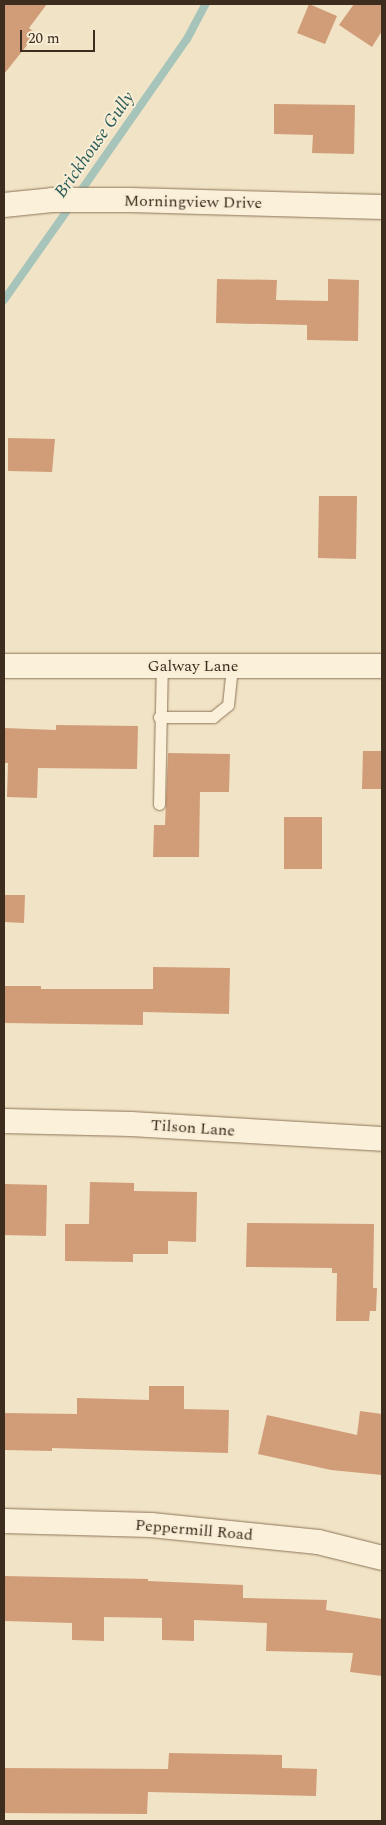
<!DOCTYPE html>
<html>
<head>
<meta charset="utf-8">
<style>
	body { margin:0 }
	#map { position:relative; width:386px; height:1825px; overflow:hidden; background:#f1e3c5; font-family:Spectral,serif }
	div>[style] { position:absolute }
	.stream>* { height:8px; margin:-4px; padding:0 4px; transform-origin:4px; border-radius:4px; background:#a7c4bb }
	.building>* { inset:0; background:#d19d79 }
	.roads { filter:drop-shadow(0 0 1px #8d755a) drop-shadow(0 0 1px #8d755a) }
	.service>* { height:11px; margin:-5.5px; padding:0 5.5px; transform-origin:5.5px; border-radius:5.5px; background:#fbf0d9 }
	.minor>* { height:24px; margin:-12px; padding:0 12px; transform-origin:12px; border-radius:12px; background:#fbf0d9 }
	span { translate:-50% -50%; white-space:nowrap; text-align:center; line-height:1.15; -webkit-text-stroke:4px #f8edd5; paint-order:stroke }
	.street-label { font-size:16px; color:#3c2d1e }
	.water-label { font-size:18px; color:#2d5d59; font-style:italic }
	.frame { position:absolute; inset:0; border:5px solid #3c2d1e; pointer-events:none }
	.scale { position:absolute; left:20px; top:30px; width:75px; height:22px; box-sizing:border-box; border:2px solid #3c2d1e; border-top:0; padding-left:6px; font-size:15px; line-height:18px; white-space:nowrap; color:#3c2d1e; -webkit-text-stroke:4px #f8edd5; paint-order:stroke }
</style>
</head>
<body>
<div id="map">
	<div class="stream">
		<div style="left:78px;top:195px;width:190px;rotate:-55.1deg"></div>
		<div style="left:187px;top:39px;width:40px;rotate:-62deg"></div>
		<div style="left:4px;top:300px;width:116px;rotate:-54.8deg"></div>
	</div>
	<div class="building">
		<div style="clip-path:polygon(4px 4px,47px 4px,29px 28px,36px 34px,4px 74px)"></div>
		<div style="clip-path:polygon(309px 4px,337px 16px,325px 44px,297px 33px)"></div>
		<div style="clip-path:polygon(354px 4px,382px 4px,382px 31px,372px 47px,339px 25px)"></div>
		<div style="clip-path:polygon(274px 104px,355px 105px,354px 154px,312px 153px,313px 135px,274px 134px)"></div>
		<div style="clip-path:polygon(217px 279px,277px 280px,276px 300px,328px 301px,328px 279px,359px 280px,358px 341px,307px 340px,307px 325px,216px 323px)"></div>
		<div style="clip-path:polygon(8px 438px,55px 439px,52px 472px,8px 471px)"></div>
		<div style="clip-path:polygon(319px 496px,357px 496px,356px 559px,318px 558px)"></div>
		<div style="clip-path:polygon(56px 725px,138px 726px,137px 769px,38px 768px,37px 798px,7px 797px,8px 763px,4px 763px,4px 728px,56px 730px)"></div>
		<div style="clip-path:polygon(363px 751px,382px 751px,382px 789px,362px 789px)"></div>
		<div style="clip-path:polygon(168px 753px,230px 754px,229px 792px,200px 792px,199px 857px,153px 857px,154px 825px,165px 825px)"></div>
		<div style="clip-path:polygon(284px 817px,322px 817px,322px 869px,284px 869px)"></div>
		<div style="clip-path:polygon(4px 895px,25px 895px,24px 923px,4px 922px)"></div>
		<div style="clip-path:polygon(153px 967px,230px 968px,229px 1014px,143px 1012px,143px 1025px,4px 1023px,4px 986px,41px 986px,41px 989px,153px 989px)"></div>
		<div style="clip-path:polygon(90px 1182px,134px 1183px,134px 1191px,197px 1192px,196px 1242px,168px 1241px,168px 1254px,133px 1254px,133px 1262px,65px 1261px,65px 1224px,89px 1224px)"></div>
		<div style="clip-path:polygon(4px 1184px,47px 1185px,46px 1236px,4px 1235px)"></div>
		<div style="clip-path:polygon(247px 1223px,374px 1224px,373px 1288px,377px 1288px,376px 1311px,370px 1311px,369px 1321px,336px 1321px,337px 1273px,332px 1273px,332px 1268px,246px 1267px)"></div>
		<div style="clip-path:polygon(149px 1386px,184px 1386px,184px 1409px,229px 1410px,228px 1453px,52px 1448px,52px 1451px,4px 1450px,4px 1413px,77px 1414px,77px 1398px,149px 1400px)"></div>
		<div style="clip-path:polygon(360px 1411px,382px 1414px,382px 1475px,331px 1470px,258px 1454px,267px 1415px,357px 1435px)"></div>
		<div style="clip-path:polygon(4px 1576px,148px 1579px,148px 1581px,243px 1585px,243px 1598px,327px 1600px,326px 1610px,382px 1619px,382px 1676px,350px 1672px,353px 1653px,266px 1651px,267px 1623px,194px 1620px,194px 1641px,162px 1640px,162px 1618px,104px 1617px,104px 1641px,72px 1640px,72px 1623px,4px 1621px)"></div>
		<div style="clip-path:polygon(169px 1753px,282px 1755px,282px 1768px,317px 1769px,316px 1796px,148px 1792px,147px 1814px,4px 1813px,4px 1768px,168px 1769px)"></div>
	</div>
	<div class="roads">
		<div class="service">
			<div style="left:159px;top:717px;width:54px"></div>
			<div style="left:213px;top:717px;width:19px;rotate:-39deg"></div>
			<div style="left:228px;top:705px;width:39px;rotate:-84deg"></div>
			<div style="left:159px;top:804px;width:138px;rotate:-88.8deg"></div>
		</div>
		<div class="minor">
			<div style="left:4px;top:205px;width:48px;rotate:-5.9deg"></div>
			<div style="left:52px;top:200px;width:78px"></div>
			<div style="left:130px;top:200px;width:252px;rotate:1.6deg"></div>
			<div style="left:4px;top:666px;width:378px"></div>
			<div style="left:4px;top:1121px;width:127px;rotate:1.4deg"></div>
			<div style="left:131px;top:1124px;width:251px;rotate:3.4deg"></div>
			<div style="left:4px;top:1521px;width:147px;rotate:1.6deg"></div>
			<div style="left:151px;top:1525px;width:168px;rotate:5.8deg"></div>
			<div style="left:318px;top:1542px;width:66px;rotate:14deg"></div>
		</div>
	</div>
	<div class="street-label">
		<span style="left:193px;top:202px;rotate:1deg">Morningview Drive</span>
		<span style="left:193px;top:666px">Galway Lane</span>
		<span style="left:193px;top:1128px;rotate:4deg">Tilson Lane</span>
		<span style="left:194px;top:1530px;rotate:5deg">Peppermill Road</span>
	</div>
	<div class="water-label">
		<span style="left:95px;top:145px;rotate:-55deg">Brickhouse Gully</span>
	</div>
	<div class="frame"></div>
	<div class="scale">20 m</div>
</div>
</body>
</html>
